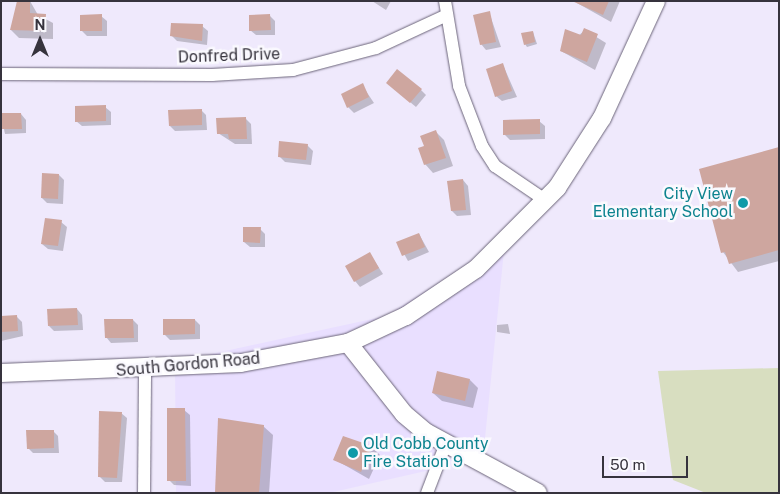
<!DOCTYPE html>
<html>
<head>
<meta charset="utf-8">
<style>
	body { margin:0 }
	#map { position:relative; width:780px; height:494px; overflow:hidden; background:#efe9fc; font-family:"Public Sans",sans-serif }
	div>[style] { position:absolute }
	.built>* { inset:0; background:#e9dfff }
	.green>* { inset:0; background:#d8dec0 }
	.shadow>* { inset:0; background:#0003 }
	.building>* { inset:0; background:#cea69f }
	.roads { filter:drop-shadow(0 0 1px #6b6479) drop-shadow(0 0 1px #6b6479) }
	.street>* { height:12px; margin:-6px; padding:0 6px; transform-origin:6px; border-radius:6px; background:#fff }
	.secondary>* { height:18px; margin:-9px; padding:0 9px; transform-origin:9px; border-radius:9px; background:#fff }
	.dots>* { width:14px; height:14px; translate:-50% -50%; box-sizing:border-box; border:2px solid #faf9fe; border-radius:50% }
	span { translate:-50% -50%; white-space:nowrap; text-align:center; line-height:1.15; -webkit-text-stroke:5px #faf9fe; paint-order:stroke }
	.street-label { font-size:16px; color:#36333d }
	.culture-label { font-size:16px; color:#0d838f }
	.right { translate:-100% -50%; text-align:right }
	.left { translate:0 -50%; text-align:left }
	.frame { position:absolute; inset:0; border:2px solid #36333d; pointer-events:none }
	.north { position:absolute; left:15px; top:15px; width:50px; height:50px; -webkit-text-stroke:4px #faf9fe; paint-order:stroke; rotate:0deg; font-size:14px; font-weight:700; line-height:20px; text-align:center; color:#36333d }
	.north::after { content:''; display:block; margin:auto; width:18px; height:22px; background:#36333d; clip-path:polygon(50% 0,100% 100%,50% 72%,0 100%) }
	.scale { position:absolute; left:602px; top:456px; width:86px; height:22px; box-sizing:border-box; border:2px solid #36333d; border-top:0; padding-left:6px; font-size:15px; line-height:18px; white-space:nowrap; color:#36333d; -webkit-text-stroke:4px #faf9fe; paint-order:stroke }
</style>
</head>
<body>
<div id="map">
	<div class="built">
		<div style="clip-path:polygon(505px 241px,483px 458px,329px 493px,176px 493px,175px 362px,386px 316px)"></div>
	</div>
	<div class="green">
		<div style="clip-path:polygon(779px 368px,779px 493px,706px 493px,673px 480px,658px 371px)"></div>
	</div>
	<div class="shadow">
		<div style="clip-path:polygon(30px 1px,38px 15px,53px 23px,53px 39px,19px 38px,11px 30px)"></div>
		<div style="clip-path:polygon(372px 1px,391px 1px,386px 10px)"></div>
		<div style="clip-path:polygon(620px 1px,611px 22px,577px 3px,578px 1px)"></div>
		<div style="clip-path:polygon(489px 12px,501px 47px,486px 50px,481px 44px)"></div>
		<div style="clip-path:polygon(101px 16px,107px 21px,107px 36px,87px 36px,82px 31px)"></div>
		<div style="clip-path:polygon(270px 16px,275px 21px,275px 35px,256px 35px,250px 30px)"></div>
		<div style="clip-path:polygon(202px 26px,208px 31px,207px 45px,177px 41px,172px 36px)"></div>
		<div style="clip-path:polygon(585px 30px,606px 43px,595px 70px,561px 51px)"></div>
		<div style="clip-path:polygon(533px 32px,537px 44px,527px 47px,525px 44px)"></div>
		<div style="clip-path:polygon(503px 65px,517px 97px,502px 101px,496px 96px)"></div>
		<div style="clip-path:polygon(362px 85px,374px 103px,354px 113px,348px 107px)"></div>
		<div style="clip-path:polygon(393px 88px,421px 90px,426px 95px,416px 107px)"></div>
		<div style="clip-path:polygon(105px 107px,111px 112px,111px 125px,82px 126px,76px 121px)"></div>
		<div style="clip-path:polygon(201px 110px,206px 115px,207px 130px,175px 131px,170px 126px)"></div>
		<div style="clip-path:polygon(21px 114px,26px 120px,26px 133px,5px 134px,1px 115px)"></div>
		<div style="clip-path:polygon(246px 119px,251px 124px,252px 144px,235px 144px,218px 133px)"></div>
		<div style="clip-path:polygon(539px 121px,545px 126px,545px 139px,510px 140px,504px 134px)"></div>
		<div style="clip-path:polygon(436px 132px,444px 140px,453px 166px,433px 173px,425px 164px)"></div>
		<div style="clip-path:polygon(307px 145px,313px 151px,311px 165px,285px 162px,279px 156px)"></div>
		<div style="clip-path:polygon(779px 149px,779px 261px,738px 272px,723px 252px)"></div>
		<div style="clip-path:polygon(59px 175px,64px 180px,63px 204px,47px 203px,42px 198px)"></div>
		<div style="clip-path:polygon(463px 180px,468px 186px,471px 215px,457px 216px,452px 211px)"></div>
		<div style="clip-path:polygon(61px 222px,67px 227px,63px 251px,48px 249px,42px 244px)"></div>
		<div style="clip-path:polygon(260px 229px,265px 234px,265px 247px,250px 247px,244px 242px)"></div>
		<div style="clip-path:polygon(419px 234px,429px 252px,408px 261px,398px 243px)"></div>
		<div style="clip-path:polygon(370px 254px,383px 274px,360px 287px,355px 281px)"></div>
		<div style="clip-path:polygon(77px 309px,82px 315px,83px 330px,54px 331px,49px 326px)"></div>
		<div style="clip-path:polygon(1px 317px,17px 317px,22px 322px,23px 336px,1px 341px)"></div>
		<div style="clip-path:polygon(133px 320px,138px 325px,138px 342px,111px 343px,106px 337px)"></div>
		<div style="clip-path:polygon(195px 320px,200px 325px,200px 339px,170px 340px,164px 334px)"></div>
		<div style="clip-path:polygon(508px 324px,510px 334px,497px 332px,497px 325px)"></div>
		<div style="clip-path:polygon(470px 380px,478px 388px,473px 408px,442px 401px,433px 393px)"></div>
		<div style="clip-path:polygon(184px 410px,190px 415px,191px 486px,174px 485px,169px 480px)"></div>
		<div style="clip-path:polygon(121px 413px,127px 418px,122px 482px,105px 482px,99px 476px)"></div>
		<div style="clip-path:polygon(263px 426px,273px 435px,269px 493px,216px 493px)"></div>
		<div style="clip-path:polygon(53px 431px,58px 436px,59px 453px,33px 453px,28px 448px)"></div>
		<div style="clip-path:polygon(344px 437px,372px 447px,380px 455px,369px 479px,334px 459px)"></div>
	</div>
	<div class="building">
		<div style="clip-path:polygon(17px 1px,30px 1px,30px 13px,46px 14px,45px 31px,10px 30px)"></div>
		<div style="clip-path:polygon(572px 1px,609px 1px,603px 15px)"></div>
		<div style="clip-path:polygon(490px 11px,496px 42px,480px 45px,473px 15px)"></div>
		<div style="clip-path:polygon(102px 14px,102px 31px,80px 31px,80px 15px)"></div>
		<div style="clip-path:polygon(270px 14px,271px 30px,249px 31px,249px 15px)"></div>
		<div style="clip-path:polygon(171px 23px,203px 24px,202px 41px,170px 36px)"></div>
		<div style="clip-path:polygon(584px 28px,598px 34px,587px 62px,560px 51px,565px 29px,581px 35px)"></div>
		<div style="clip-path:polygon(533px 31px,535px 42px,524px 45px,521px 33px)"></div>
		<div style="clip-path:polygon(503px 63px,512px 91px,495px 97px,486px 69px)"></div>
		<div style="clip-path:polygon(397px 69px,422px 89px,410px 103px,386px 83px)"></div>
		<div style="clip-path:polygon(363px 83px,369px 97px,347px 108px,341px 94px)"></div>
		<div style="clip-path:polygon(106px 105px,106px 121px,75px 122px,75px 106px)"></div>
		<div style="clip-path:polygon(202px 109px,202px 125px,169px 126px,168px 110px)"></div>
		<div style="clip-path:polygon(1px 113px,21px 113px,22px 129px,1px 129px)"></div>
		<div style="clip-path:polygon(246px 117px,247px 139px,229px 139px,228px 134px,217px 134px,216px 118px)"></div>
		<div style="clip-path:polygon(540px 119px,540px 134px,503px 135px,503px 120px)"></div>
		<div style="clip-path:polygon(436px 130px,446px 158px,424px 165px,418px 148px,424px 146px,420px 136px)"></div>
		<div style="clip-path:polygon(279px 141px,308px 144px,306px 160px,278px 157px)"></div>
		<div style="clip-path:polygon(779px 147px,779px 250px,729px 264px,725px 252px,721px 253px,699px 169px)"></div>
		<div style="clip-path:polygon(42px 173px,59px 174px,58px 199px,41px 198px)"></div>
		<div style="clip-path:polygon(463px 179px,466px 210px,451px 211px,447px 181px)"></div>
		<div style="clip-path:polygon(45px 218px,62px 220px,58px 246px,41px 244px)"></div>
		<div style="clip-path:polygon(243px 227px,261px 227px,260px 243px,243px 242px)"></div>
		<div style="clip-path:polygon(419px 233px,425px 247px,402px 256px,396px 242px)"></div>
		<div style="clip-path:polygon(370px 252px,379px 268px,354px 282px,345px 266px)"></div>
		<div style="clip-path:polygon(77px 308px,78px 325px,48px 326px,47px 309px)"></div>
		<div style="clip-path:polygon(17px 315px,18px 331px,1px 332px,1px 316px)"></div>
		<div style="clip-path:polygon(104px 319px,133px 319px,134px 338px,105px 338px)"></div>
		<div style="clip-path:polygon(163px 319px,195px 319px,195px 334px,163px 335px)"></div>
		<div style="clip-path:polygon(437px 371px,470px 379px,465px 401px,432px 393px)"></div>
		<div style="clip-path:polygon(167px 408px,185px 408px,186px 481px,167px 481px)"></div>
		<div style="clip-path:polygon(99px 411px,122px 412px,117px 478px,98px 477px)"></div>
		<div style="clip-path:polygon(218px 418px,264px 425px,259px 493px,215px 493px)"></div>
		<div style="clip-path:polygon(26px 430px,54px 430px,54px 448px,27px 449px)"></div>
		<div style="clip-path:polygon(343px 436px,372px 446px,361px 472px,333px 460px)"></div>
	</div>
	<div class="roads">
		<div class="street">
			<div style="left:445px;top:1px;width:86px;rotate:80.6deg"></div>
			<div style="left:459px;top:86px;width:64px;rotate:69deg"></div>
			<div style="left:482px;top:146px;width:24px;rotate:57deg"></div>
			<div style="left:495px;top:166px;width:60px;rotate:34.2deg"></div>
			<div style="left:1px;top:74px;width:211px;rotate:0.3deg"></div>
			<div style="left:212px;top:75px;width:81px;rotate:-3.5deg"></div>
			<div style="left:293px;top:70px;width:86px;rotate:-14.8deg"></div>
			<div style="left:376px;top:48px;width:78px;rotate:-24.9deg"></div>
			<div style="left:144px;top:493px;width:124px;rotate:-89.5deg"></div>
			<div style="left:427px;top:493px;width:50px;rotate:-69deg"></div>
		</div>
		<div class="secondary">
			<div style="left:348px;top:343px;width:90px;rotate:51.7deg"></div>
			<div style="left:404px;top:414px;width:30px;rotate:40deg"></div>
			<div style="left:427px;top:433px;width:126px;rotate:28.4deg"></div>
			<div style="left:1px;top:373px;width:240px;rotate:-2.4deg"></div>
			<div style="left:241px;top:363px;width:109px;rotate:-10.6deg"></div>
			<div style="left:348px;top:343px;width:64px;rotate:-25deg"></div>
			<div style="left:406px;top:316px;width:84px;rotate:-33.9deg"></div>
			<div style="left:476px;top:269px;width:115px;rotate:-45deg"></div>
			<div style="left:557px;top:188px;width:83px;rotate:-57.3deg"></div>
			<div style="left:602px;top:118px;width:129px;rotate:-65.2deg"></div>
		</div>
	</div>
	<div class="dots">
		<div style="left:743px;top:203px;background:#0f9aa8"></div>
		<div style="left:353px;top:453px;background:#0f9aa8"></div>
	</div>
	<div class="street-label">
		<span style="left:229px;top:56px;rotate:-2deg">Donfred Drive</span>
		<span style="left:188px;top:365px;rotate:-5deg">South Gordon Road</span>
	</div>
	<div class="culture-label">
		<span class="right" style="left:733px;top:203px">City View<br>Elementary School</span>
		<span class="left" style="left:363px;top:453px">Old Cobb County<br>Fire Station 9</span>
	</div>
	<div class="frame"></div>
	<div class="north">N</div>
	<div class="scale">50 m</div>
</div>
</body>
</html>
